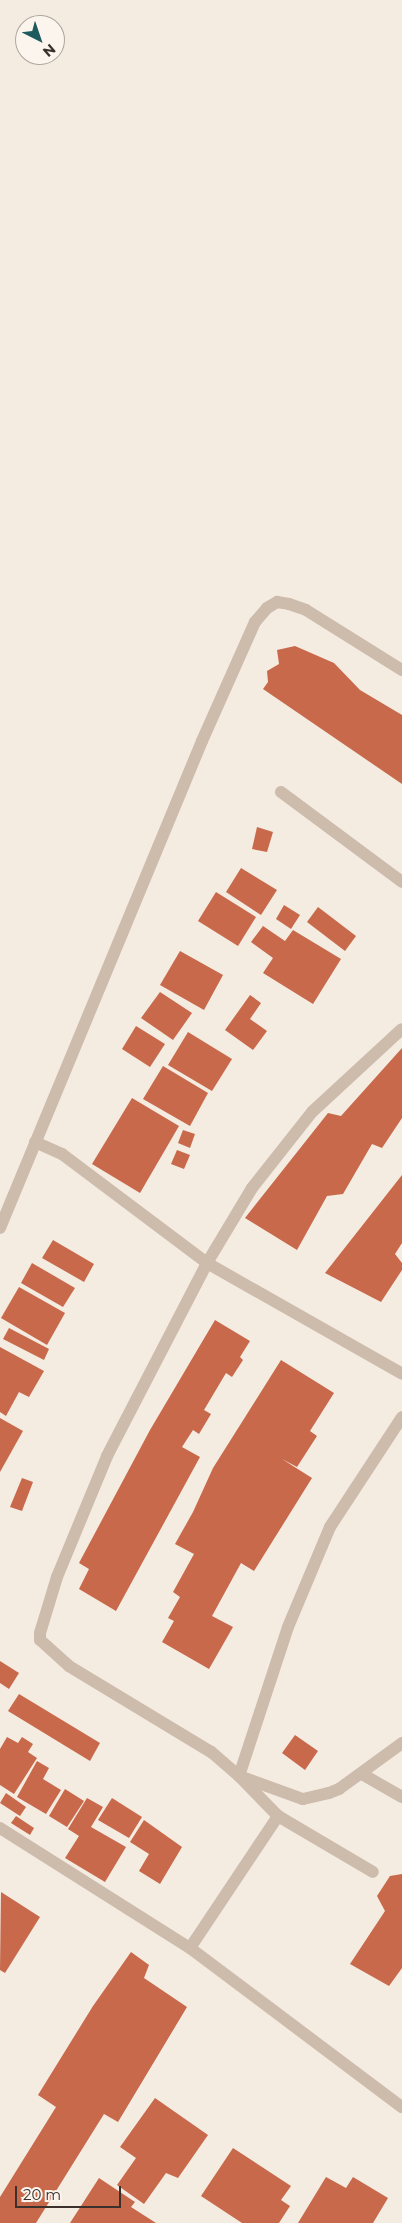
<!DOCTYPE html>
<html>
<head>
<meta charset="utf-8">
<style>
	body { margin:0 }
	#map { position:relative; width:402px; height:2223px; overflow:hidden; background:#f4ebe1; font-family:Montserrat,sans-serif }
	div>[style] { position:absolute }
	.building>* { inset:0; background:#c8694b }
	.street>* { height:12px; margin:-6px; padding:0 6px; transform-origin:6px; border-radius:6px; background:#cdbbac }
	span { translate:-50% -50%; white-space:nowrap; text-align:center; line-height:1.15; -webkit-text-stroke:4px #fbf5ee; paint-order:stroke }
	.north { position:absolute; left:15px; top:15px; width:50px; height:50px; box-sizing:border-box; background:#fbf5ee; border:1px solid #aea6a0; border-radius:50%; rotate:139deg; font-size:14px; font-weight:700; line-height:20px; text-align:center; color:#3b302b }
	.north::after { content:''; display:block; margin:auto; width:18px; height:22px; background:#1f5a5e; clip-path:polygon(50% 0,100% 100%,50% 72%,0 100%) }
	.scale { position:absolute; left:15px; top:2186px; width:106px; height:22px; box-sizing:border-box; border:2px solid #3b302b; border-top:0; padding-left:6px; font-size:15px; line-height:18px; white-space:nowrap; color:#3b302b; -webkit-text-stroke:4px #fbf5ee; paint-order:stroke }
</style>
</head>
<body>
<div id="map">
	<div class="building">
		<div style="clip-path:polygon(295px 646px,334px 663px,360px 690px,402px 715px,402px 784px,263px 689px,268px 682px,267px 671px,279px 664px,277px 650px)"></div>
		<div style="clip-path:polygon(257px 827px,273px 832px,267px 852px,252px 849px)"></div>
		<div style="clip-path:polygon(241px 868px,277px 890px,261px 915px,226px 892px)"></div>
		<div style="clip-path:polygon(216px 892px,256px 917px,238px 946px,198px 921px)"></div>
		<div style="clip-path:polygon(284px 905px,300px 915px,291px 929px,276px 919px)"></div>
		<div style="clip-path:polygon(318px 907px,356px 936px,345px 951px,307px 922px)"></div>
		<div style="clip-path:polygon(263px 926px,285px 941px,293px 930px,341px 959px,313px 1004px,263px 973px,273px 958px,251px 942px)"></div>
		<div style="clip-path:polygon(180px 951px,223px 975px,204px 1010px,160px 985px)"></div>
		<div style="clip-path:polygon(160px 992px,192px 1013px,173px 1040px,141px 1018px)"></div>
		<div style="clip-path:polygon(250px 995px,261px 1003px,250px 1019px,267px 1031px,253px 1050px,225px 1030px)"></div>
		<div style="clip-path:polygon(136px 1026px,165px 1044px,150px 1067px,122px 1049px)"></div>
		<div style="clip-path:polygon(188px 1032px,232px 1059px,212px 1091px,168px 1065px)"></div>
		<div style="clip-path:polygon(402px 1048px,402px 1118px,382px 1148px,372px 1144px,343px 1194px,327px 1196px,297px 1250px,245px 1218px,328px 1113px,341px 1116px)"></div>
		<div style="clip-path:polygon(163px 1066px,208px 1093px,190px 1126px,143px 1099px)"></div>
		<div style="clip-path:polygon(132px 1098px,179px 1126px,140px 1193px,92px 1164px)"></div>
		<div style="clip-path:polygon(183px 1130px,195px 1134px,190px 1148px,178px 1143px)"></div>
		<div style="clip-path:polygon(177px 1150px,190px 1155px,184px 1169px,171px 1164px)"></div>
		<div style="clip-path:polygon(402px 1175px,402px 1243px,395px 1254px,402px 1263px,402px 1270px,381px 1302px,325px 1273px)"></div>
		<div style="clip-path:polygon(53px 1240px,94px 1264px,84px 1282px,42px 1258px)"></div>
		<div style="clip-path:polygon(32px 1263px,75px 1288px,63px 1307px,21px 1283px)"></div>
		<div style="clip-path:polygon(19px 1287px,65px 1313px,47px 1345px,1px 1318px)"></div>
		<div style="clip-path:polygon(215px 1320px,250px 1341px,240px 1357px,243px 1360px,232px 1377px,226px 1373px,204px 1410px,211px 1414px,199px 1434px,193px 1430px,182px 1447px,200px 1457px,116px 1611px,79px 1589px,89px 1569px,79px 1563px,150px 1430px)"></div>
		<div style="clip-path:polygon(9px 1328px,49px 1349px,44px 1360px,3px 1339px)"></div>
		<div style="clip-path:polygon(0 1347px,44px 1371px,29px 1397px,19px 1392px,6px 1416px,0 1412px)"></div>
		<div style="clip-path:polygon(281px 1360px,334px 1393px,310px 1431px,317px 1436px,297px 1467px,282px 1459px,312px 1478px,254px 1571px,241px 1563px,212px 1616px,233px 1627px,209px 1669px,162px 1642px,174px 1621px,168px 1618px,180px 1597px,173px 1592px,194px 1554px,175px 1544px,193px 1512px,213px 1468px)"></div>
		<div style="clip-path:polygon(0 1418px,23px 1431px,0 1472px)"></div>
		<div style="clip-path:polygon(22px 1478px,33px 1482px,22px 1511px,10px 1507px)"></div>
		<div style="clip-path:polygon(0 1661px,19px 1673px,9px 1689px,0 1683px)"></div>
		<div style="clip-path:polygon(19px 1694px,100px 1743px,90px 1761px,8px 1711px)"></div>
		<div style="clip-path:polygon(295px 1735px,318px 1751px,305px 1770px,282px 1753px)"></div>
		<div style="clip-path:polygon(7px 1737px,18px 1743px,22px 1737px,33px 1744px,28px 1752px,37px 1758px,14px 1794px,0 1785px,0 1749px)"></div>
		<div style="clip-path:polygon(37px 1761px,49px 1768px,43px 1779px,61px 1790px,46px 1814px,17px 1797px)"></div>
		<div style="clip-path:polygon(65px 1789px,84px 1801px,67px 1827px,49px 1816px)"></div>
		<div style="clip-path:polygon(6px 1793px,26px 1807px,20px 1816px,0 1803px)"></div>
		<div style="clip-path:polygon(87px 1798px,103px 1807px,91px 1827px,126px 1847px,105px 1882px,65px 1858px,79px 1836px,68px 1829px)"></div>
		<div style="clip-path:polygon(112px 1798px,142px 1817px,129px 1838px,98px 1820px)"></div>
		<div style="clip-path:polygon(16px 1816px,34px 1828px,30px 1835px,11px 1823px)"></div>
		<div style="clip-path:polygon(144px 1820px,182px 1847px,160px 1884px,139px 1871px,149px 1854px,130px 1842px)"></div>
		<div style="clip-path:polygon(402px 1874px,402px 1968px,389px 1986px,350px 1964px,385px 1911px,377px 1896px,390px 1876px)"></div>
		<div style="clip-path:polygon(1px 1892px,40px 1917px,5px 1973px,0 1970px)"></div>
		<div style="clip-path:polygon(131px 1952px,149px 1965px,144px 1978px,187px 2007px,118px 2122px,104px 2114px,36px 2223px,0 2223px,0 2197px,56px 2107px,38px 2095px,93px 2006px)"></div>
		<div style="clip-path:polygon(155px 2098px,208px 2135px,178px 2178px,166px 2173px,144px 2204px,117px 2185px,136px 2158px,120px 2147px)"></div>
		<div style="clip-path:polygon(233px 2148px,291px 2186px,281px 2200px,290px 2206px,279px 2223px,242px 2223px,201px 2196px)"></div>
		<div style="clip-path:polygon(326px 2177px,346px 2188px,353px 2177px,388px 2198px,373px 2223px,298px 2223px)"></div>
		<div style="clip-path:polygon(99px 2178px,135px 2202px,131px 2207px,156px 2223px,70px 2223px)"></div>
	</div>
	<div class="street">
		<div style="left:281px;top:792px;width:151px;rotate:36.6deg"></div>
		<div style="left:35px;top:1142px;width:30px;rotate:24deg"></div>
		<div style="left:62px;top:1154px;width:181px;rotate:36.9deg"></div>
		<div style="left:207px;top:1263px;width:224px;rotate:29.6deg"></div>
		<div style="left:0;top:1228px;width:527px;rotate:-67.47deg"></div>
		<div style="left:202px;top:741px;width:130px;rotate:-66deg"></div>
		<div style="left:255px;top:622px;width:18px;rotate:-49deg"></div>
		<div style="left:267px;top:608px;width:12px;rotate:-31deg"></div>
		<div style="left:277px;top:602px;width:12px;rotate:9deg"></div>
		<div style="left:289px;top:604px;width:18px;rotate:19deg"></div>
		<div style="left:306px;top:610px;width:113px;rotate:32deg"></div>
		<div style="left:402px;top:1417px;width:131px;rotate:123.2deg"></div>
		<div style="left:330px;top:1527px;width:108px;rotate:112.8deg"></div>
		<div style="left:288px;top:1627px;width:157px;rotate:108.2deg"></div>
		<div style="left:239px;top:1776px;width:68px;rotate:19.8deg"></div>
		<div style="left:303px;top:1799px;width:27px;rotate:-13deg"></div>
		<div style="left:329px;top:1793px;width:11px;rotate:-22deg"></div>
		<div style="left:339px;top:1789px;width:78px;rotate:-36.1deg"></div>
		<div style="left:362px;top:1774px;width:46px;rotate:29.9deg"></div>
		<div style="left:278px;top:1816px;width:110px;rotate:30.5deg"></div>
		<div style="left:0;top:1828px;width:225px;rotate:32.3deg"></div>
		<div style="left:190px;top:1948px;width:265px;rotate:36.9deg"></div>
		<div style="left:190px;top:1948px;width:159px;rotate:-56.3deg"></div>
		<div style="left:278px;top:1816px;width:56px;rotate:-134.3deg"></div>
		<div style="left:239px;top:1776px;width:37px;rotate:-139deg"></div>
		<div style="left:211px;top:1752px;width:166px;rotate:-148.8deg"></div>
		<div style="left:69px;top:1666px;width:39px;rotate:-138deg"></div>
		<div style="left:40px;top:1640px;width:7px;rotate:-90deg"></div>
		<div style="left:40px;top:1633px;width:59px;rotate:-73.1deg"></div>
		<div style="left:57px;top:1577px;width:131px;rotate:-67.5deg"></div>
		<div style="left:107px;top:1456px;width:217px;rotate:-62.6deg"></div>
		<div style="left:207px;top:1263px;width:87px;rotate:-59deg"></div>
		<div style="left:252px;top:1188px;width:97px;rotate:-51.7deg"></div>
		<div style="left:312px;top:1112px;width:122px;rotate:-42.7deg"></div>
	</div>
	<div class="north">N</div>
	<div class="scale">20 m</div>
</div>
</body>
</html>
